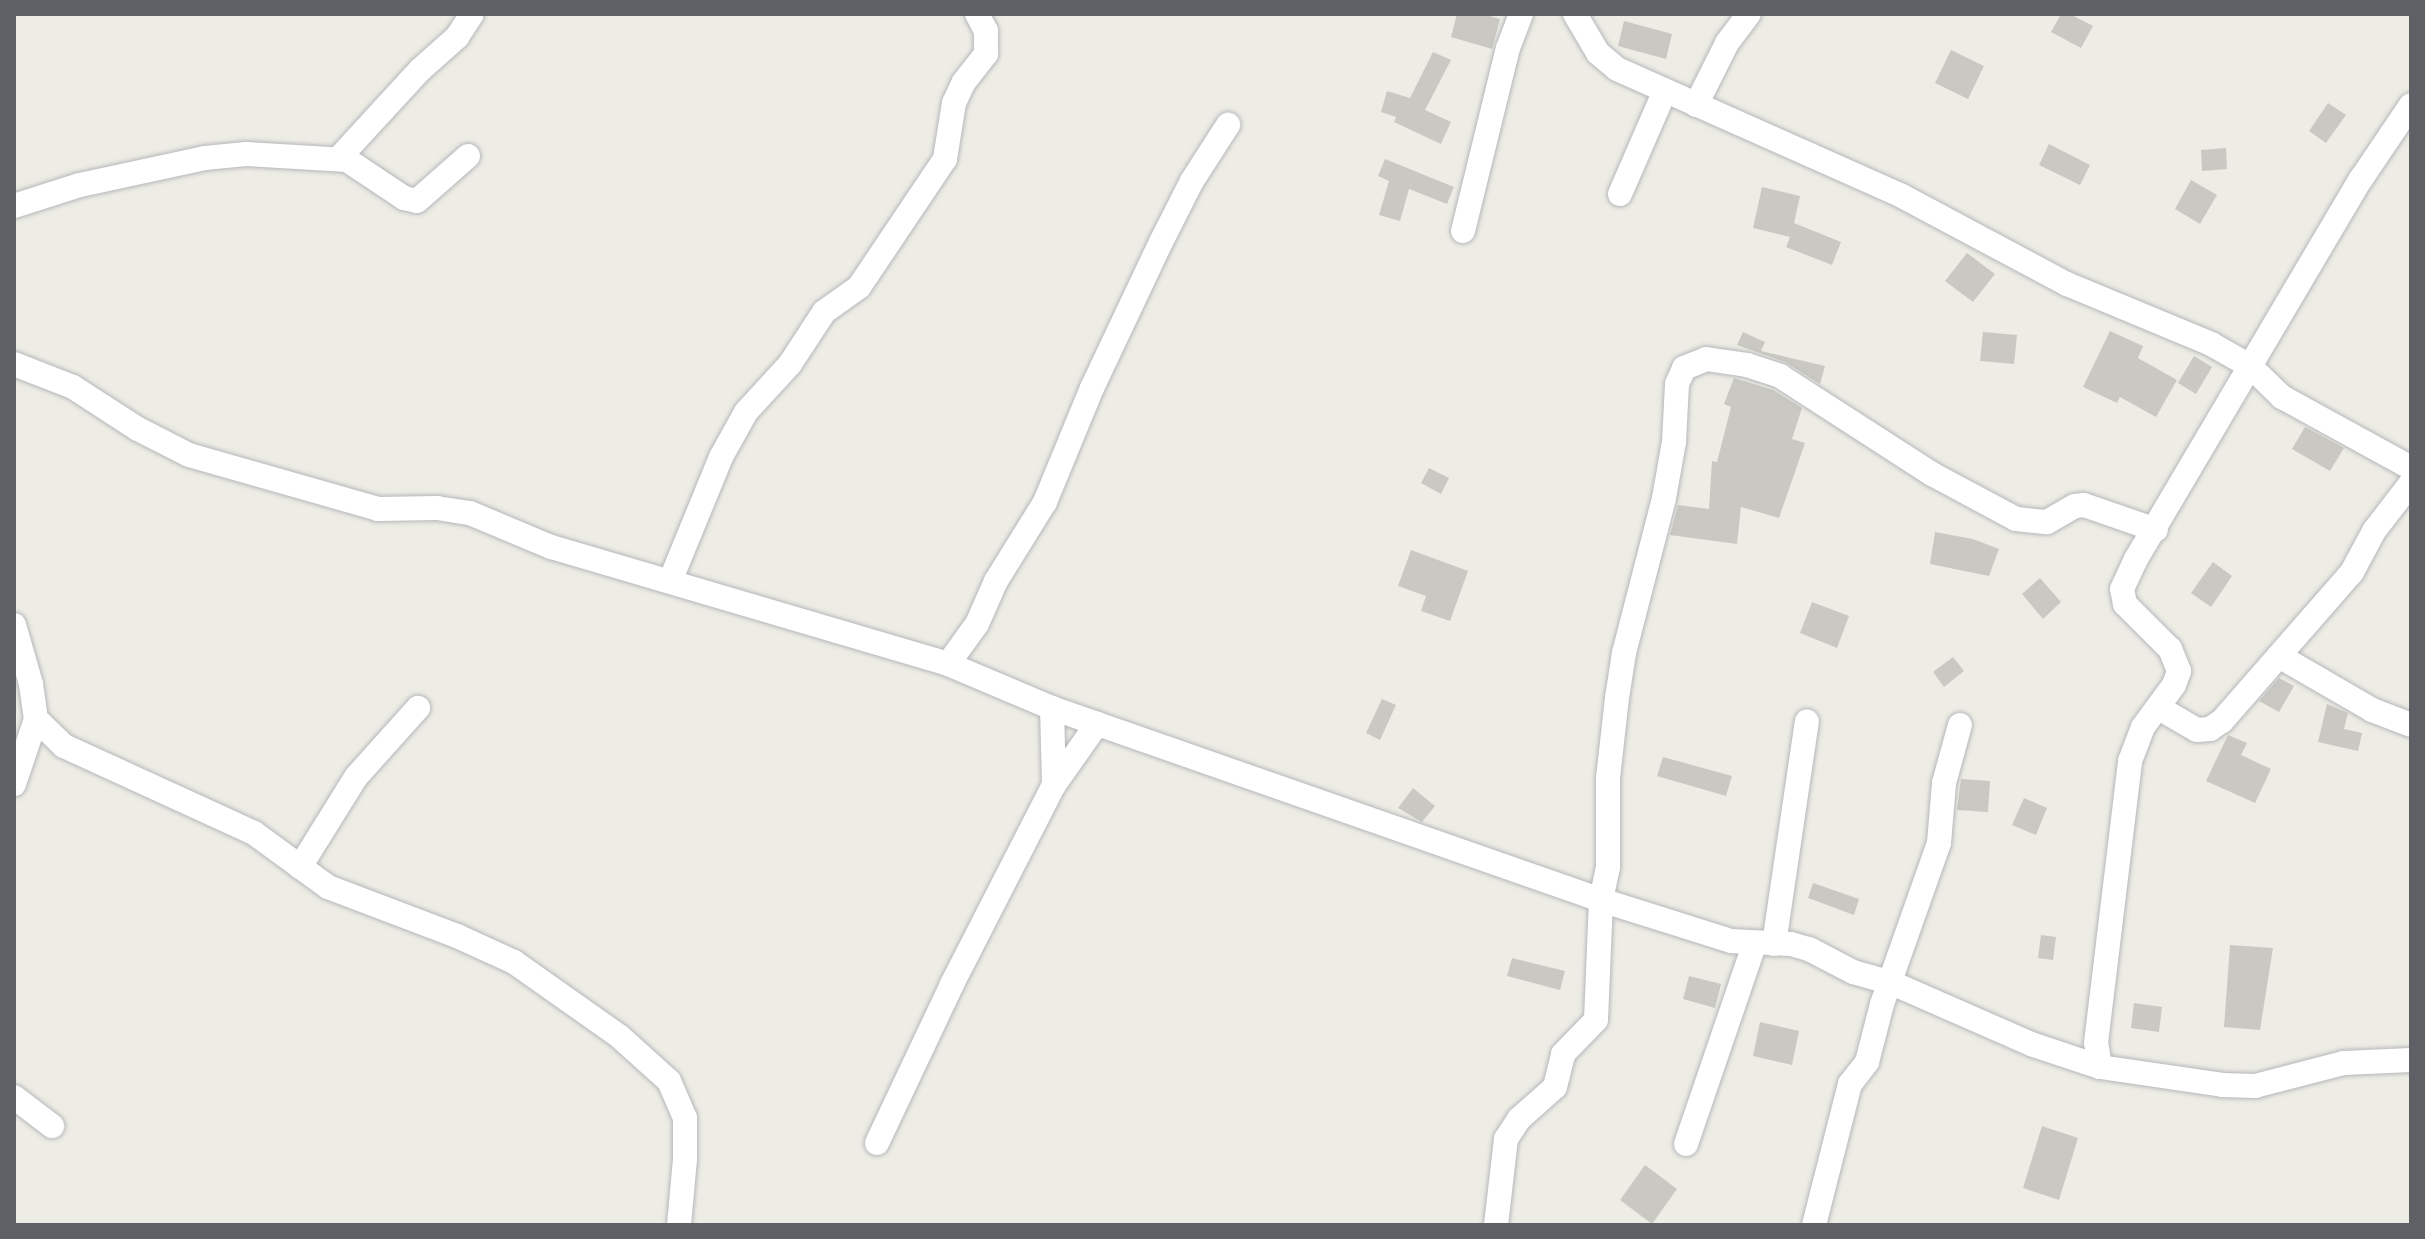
<!DOCTYPE html>
<html>
<head>
<meta charset="utf-8">
<style>
	body { margin:0 }
	#map { position:relative; width:2425px; height:1239px; overflow:hidden; background:#eeede5; font-family:"Titillium Web",sans-serif }
	div>[style] { position:absolute }
	.building>* { inset:0; background:#c9c8c2 }
	.roads { filter:drop-shadow(0 0 2px #b5b7bb) drop-shadow(0 0 2px #b5b7bb) }
	.minor>* { height:24px; margin:-12px; padding:0 12px; transform-origin:12px; border-radius:12px; background:#fff }
	span { translate:-50% -50%; white-space:nowrap; text-align:center; line-height:1.15; -webkit-text-stroke:7px #fff; paint-order:stroke }
	.frame { position:absolute; inset:0; border:16px solid #5d6064; pointer-events:none }
</style>
</head>
<body>
<div id="map">
	<div class="building">
		<div style="clip-path:polygon(1457px 14px,1483px 14px,1500px 19px,1492px 49px,1451px 37px)"></div>
		<div style="clip-path:polygon(2061px 14px,2070px 14px,2093px 26px,2081px 48px,2051px 32px)"></div>
		<div style="clip-path:polygon(1624px 21px,1672px 34px,1666px 59px,1618px 46px)"></div>
		<div style="clip-path:polygon(1951px 50px,1984px 66px,1968px 99px,1935px 83px)"></div>
		<div style="clip-path:polygon(1433px 52px,1451px 60px,1425px 110px,1451px 122px,1441px 144px,1394px 122px,1396px 117px,1381px 112px,1387px 91px,1410px 98px)"></div>
		<div style="clip-path:polygon(2328px 103px,2346px 115px,2326px 143px,2309px 131px)"></div>
		<div style="clip-path:polygon(2049px 144px,2090px 165px,2080px 185px,2039px 165px)"></div>
		<div style="clip-path:polygon(2226px 148px,2227px 169px,2202px 171px,2201px 150px)"></div>
		<div style="clip-path:polygon(1385px 159px,1454px 187px,1447px 204px,1409px 189px,1400px 221px,1379px 215px,1389px 181px,1378px 176px)"></div>
		<div style="clip-path:polygon(2191px 180px,2217px 195px,2200px 224px,2175px 209px)"></div>
		<div style="clip-path:polygon(1762px 187px,1800px 196px,1794px 223px,1841px 242px,1832px 265px,1786px 247px,1790px 237px,1753px 228px)"></div>
		<div style="clip-path:polygon(1967px 253px,1995px 274px,1973px 302px,1945px 281px)"></div>
		<div style="clip-path:polygon(2110px 331px,2143px 346px,2138px 358px,2177px 380px,2156px 417px,2120px 397px,2117px 403px,2083px 387px)"></div>
		<div style="clip-path:polygon(1743px 332px,1765px 342px,1761px 351px,1825px 366px,1820px 384px,1785px 362px,1737px 345px)"></div>
		<div style="clip-path:polygon(1983px 332px,2017px 335px,2014px 364px,1980px 361px)"></div>
		<div style="clip-path:polygon(2194px 356px,2212px 367px,2196px 394px,2178px 383px)"></div>
		<div style="clip-path:polygon(1734px 378px,1773px 390px,1802px 408px,1792px 439px,1805px 443px,1779px 518px,1741px 507px,1737px 544px,1670px 535px,1678px 505px,1709px 509px,1712px 461px,1717px 462px,1731px 407px,1724px 404px)"></div>
		<div style="clip-path:polygon(2305px 427px,2344px 448px,2330px 471px,2292px 449px)"></div>
		<div style="clip-path:polygon(1429px 468px,1449px 478px,1441px 494px,1421px 483px)"></div>
		<div style="clip-path:polygon(1935px 532px,1973px 539px,1999px 549px,1989px 576px,1930px 564px)"></div>
		<div style="clip-path:polygon(1411px 550px,1468px 571px,1450px 621px,1421px 611px,1426px 596px,1398px 586px)"></div>
		<div style="clip-path:polygon(2213px 562px,2232px 576px,2211px 607px,2191px 593px)"></div>
		<div style="clip-path:polygon(2040px 578px,2061px 602px,2043px 619px,2022px 594px)"></div>
		<div style="clip-path:polygon(1812px 602px,1849px 616px,1837px 648px,1800px 633px)"></div>
		<div style="clip-path:polygon(1953px 657px,1964px 671px,1944px 687px,1933px 672px)"></div>
		<div style="clip-path:polygon(2279px 678px,2294px 686px,2279px 712px,2259px 701px)"></div>
		<div style="clip-path:polygon(1382px 699px,1396px 705px,1380px 740px,1366px 733px)"></div>
		<div style="clip-path:polygon(2327px 704px,2348px 713px,2344px 729px,2362px 733px,2358px 751px,2318px 742px)"></div>
		<div style="clip-path:polygon(2228px 735px,2247px 743px,2241px 755px,2271px 769px,2255px 803px,2206px 781px)"></div>
		<div style="clip-path:polygon(1663px 757px,1732px 776px,1726px 796px,1657px 776px)"></div>
		<div style="clip-path:polygon(1961px 779px,1990px 781px,1988px 812px,1957px 810px)"></div>
		<div style="clip-path:polygon(1413px 788px,1435px 806px,1422px 822px,1398px 808px)"></div>
		<div style="clip-path:polygon(2024px 798px,2047px 808px,2036px 835px,2012px 825px)"></div>
		<div style="clip-path:polygon(1813px 883px,1859px 899px,1854px 915px,1808px 898px)"></div>
		<div style="clip-path:polygon(2041px 935px,2056px 937px,2053px 960px,2038px 958px)"></div>
		<div style="clip-path:polygon(2230px 945px,2273px 948px,2260px 1030px,2224px 1027px)"></div>
		<div style="clip-path:polygon(1512px 958px,1565px 971px,1560px 990px,1507px 976px)"></div>
		<div style="clip-path:polygon(1689px 976px,1721px 984px,1715px 1008px,1683px 999px)"></div>
		<div style="clip-path:polygon(2134px 1003px,2162px 1007px,2159px 1032px,2131px 1028px)"></div>
		<div style="clip-path:polygon(1760px 1022px,1799px 1031px,1792px 1065px,1753px 1056px)"></div>
		<div style="clip-path:polygon(2042px 1126px,2078px 1138px,2059px 1200px,2023px 1188px)"></div>
		<div style="clip-path:polygon(1645px 1165px,1677px 1189px,1652px 1224px,1620px 1200px)"></div>
	</div>
	<div class="roads">
		<div class="minor">
			<div style="left:1575px;top:14px;width:45px;rotate:59.5deg"></div>
			<div style="left:1598px;top:53px;width:25px;rotate:40deg"></div>
			<div style="left:1617px;top:69px;width:312px;rotate:24deg"></div>
			<div style="left:1902px;top:196px;width:187px;rotate:28.1deg"></div>
			<div style="left:2067px;top:284px;width:156px;rotate:22.6deg"></div>
			<div style="left:2211px;top:344px;width:45px;rotate:29.4deg"></div>
			<div style="left:2250px;top:366px;width:45px;rotate:44.1deg"></div>
			<div style="left:2282px;top:397px;width:147px;rotate:28.8deg"></div>
			<div style="left:1696px;top:105px;width:69px;rotate:-63.4deg"></div>
			<div style="left:1727px;top:43px;width:36px;rotate:-53deg"></div>
			<div style="left:339px;top:158px;width:120px;rotate:-47.4deg"></div>
			<div style="left:420px;top:70px;width:50px;rotate:-41.7deg"></div>
			<div style="left:457px;top:37px;width:27px;rotate:-57deg"></div>
			<div style="left:1620px;top:194px;width:110px;rotate:-66.5deg"></div>
			<div style="left:14px;top:206px;width:69px;rotate:-17.7deg"></div>
			<div style="left:80px;top:185px;width:128px;rotate:-12.2deg"></div>
			<div style="left:205px;top:158px;width:41px;rotate:-5.6deg"></div>
			<div style="left:246px;top:154px;width:101px;rotate:3.4deg"></div>
			<div style="left:347px;top:160px;width:69px;rotate:33.7deg"></div>
			<div style="left:404px;top:198px;width:13px;rotate:13deg"></div>
			<div style="left:417px;top:201px;width:68px;rotate:-41.4deg"></div>
			<div style="left:1463px;top:231px;width:188px;rotate:-76.2deg"></div>
			<div style="left:1508px;top:48px;width:36px;rotate:-69deg"></div>
			<div style="left:14px;top:364px;width:63px;rotate:21.3deg"></div>
			<div style="left:73px;top:387px;width:77px;rotate:32.9deg"></div>
			<div style="left:138px;top:429px;width:57px;rotate:27deg"></div>
			<div style="left:189px;top:455px;width:197px;rotate:15.9deg"></div>
			<div style="left:378px;top:509px;width:59px;rotate:-1deg"></div>
			<div style="left:437px;top:508px;width:33px;rotate:9deg"></div>
			<div style="left:470px;top:513px;width:88px;rotate:22.8deg"></div>
			<div style="left:551px;top:547px;width:414px;rotate:16.4deg"></div>
			<div style="left:948px;top:664px;width:113px;rotate:22.9deg"></div>
			<div style="left:1052px;top:708px;width:582px;rotate:19.28deg"></div>
			<div style="left:1601px;top:900px;width:136px;rotate:17.5deg"></div>
			<div style="left:1731px;top:941px;width:60px;rotate:2.9deg"></div>
			<div style="left:1791px;top:944px;width:19px;rotate:16deg"></div>
			<div style="left:1809px;top:949px;width:50px;rotate:27.6deg"></div>
			<div style="left:1853px;top:972px;width:41px;rotate:15.8deg"></div>
			<div style="left:1892px;top:983px;width:152px;rotate:23.7deg"></div>
			<div style="left:2031px;top:1044px;width:73px;rotate:18.4deg"></div>
			<div style="left:2100px;top:1067px;width:124px;rotate:8.3deg"></div>
			<div style="left:2223px;top:1085px;width:32px;rotate:2deg"></div>
			<div style="left:2255px;top:1086px;width:92px;rotate:-14.5deg"></div>
			<div style="left:2344px;top:1063px;width:67px;rotate:-2.6deg"></div>
			<div style="left:671px;top:579px;width:132px;rotate:-67.7deg"></div>
			<div style="left:721px;top:457px;width:51px;rotate:-60.9deg"></div>
			<div style="left:746px;top:412px;width:65px;rotate:-47.5deg"></div>
			<div style="left:790px;top:364px;width:62px;rotate:-56.8deg"></div>
			<div style="left:824px;top:312px;width:43px;rotate:-35.5deg"></div>
			<div style="left:859px;top:287px;width:154px;rotate:-56.1deg"></div>
			<div style="left:945px;top:159px;width:57px;rotate:-80.9deg"></div>
			<div style="left:954px;top:103px;width:23px;rotate:-65deg"></div>
			<div style="left:964px;top:82px;width:36px;rotate:-52deg"></div>
			<div style="left:986px;top:54px;width:23px;rotate:-90deg"></div>
			<div style="left:986px;top:31px;width:19px;rotate:-118deg"></div>
			<div style="left:14px;top:625px;width:61px;rotate:73.9deg"></div>
			<div style="left:31px;top:684px;width:35px;rotate:82deg"></div>
			<div style="left:36px;top:719px;width:69px;rotate:108.7deg"></div>
			<div style="left:2279px;top:656px;width:108px;rotate:30.1deg"></div>
			<div style="left:2372px;top:710px;width:42px;rotate:21deg"></div>
			<div style="left:948px;top:664px;width:49px;rotate:-54.1deg"></div>
			<div style="left:977px;top:624px;width:47px;rotate:-66.2deg"></div>
			<div style="left:996px;top:581px;width:93px;rotate:-58.2deg"></div>
			<div style="left:1045px;top:502px;width:123px;rotate:-67.6deg"></div>
			<div style="left:1092px;top:388px;width:161px;rotate:-64.7deg"></div>
			<div style="left:1161px;top:242px;width:68px;rotate:-63.1deg"></div>
			<div style="left:1192px;top:181px;width:67px;rotate:-57.3deg"></div>
			<div style="left:1052px;top:708px;width:77px;rotate:88.5deg"></div>
			<div style="left:2159px;top:708px;width:44px;rotate:30.1deg"></div>
			<div style="left:2197px;top:730px;width:13px;rotate:-4deg"></div>
			<div style="left:2210px;top:729px;width:14px;rotate:-34deg"></div>
			<div style="left:2222px;top:721px;width:198px;rotate:-48.9deg"></div>
			<div style="left:2352px;top:572px;width:47px;rotate:-61.8deg"></div>
			<div style="left:2374px;top:531px;width:61px;rotate:-52.4deg"></div>
			<div style="left:36px;top:719px;width:39px;rotate:44deg"></div>
			<div style="left:64px;top:746px;width:209px;rotate:24.6deg"></div>
			<div style="left:254px;top:833px;width:92px;rotate:36.1deg"></div>
			<div style="left:328px;top:887px;width:138px;rotate:20.8deg"></div>
			<div style="left:457px;top:936px;width:63px;rotate:24.5deg"></div>
			<div style="left:514px;top:962px;width:128px;rotate:35.2deg"></div>
			<div style="left:619px;top:1036px;width:67px;rotate:42deg"></div>
			<div style="left:669px;top:1081px;width:40px;rotate:66.6deg"></div>
			<div style="left:685px;top:1118px;width:41px;rotate:90deg"></div>
			<div style="left:685px;top:1159px;width:66px;rotate:95.2deg"></div>
			<div style="left:300px;top:867px;width:106px;rotate:-58.1deg"></div>
			<div style="left:356px;top:777px;width:93px;rotate:-48.1deg"></div>
			<div style="left:1774px;top:944px;width:225px;rotate:-81.6deg"></div>
			<div style="left:2100px;top:1067px;width:24px;rotate:-99deg"></div>
			<div style="left:2096px;top:1043px;width:284px;rotate:-83.1deg"></div>
			<div style="left:2130px;top:761px;width:36px;rotate:-69deg"></div>
			<div style="left:2143px;top:727px;width:52px;rotate:-53.6deg"></div>
			<div style="left:2174px;top:685px;width:15px;rotate:-70deg"></div>
			<div style="left:2179px;top:671px;width:24px;rotate:-112deg"></div>
			<div style="left:2170px;top:649px;width:64px;rotate:-135deg"></div>
			<div style="left:2125px;top:604px;width:15px;rotate:-101deg"></div>
			<div style="left:2122px;top:589px;width:33px;rotate:-65deg"></div>
			<div style="left:2136px;top:559px;width:442px;rotate:-59.4deg"></div>
			<div style="left:2361px;top:179px;width:89px;rotate:-56deg"></div>
			<div style="left:14px;top:1097px;width:48px;rotate:37.3deg"></div>
			<div style="left:877px;top:1143px;width:176px;rotate:-64.7deg"></div>
			<div style="left:952px;top:984px;width:224px;rotate:-62.9deg"></div>
			<div style="left:1054px;top:785px;width:75px;rotate:-54.8deg"></div>
			<div style="left:1686px;top:1144px;width:210px;rotate:-71.1deg"></div>
			<div style="left:1496px;top:1225px;width:87px;rotate:-83.4deg"></div>
			<div style="left:1506px;top:1139px;width:24px;rotate:-57deg"></div>
			<div style="left:1519px;top:1119px;width:48px;rotate:-41.6deg"></div>
			<div style="left:1555px;top:1087px;width:34px;rotate:-76deg"></div>
			<div style="left:1563px;top:1054px;width:47px;rotate:-45.9deg"></div>
			<div style="left:1596px;top:1020px;width:120px;rotate:-87.6deg"></div>
			<div style="left:1601px;top:900px;width:34px;rotate:-78deg"></div>
			<div style="left:1608px;top:867px;width:89px;rotate:-90deg"></div>
			<div style="left:1608px;top:778px;width:81px;rotate:-83.6deg"></div>
			<div style="left:1617px;top:698px;width:46px;rotate:-81.2deg"></div>
			<div style="left:1624px;top:653px;width:160px;rotate:-75.5deg"></div>
			<div style="left:1664px;top:498px;width:57px;rotate:-79.9deg"></div>
			<div style="left:1674px;top:442px;width:58px;rotate:-87deg"></div>
			<div style="left:1677px;top:384px;width:17px;rotate:-66deg"></div>
			<div style="left:1684px;top:368px;width:24px;rotate:-22deg"></div>
			<div style="left:1706px;top:359px;width:41px;rotate:8.3deg"></div>
			<div style="left:1747px;top:365px;width:35px;rotate:18deg"></div>
			<div style="left:1780px;top:376px;width:181px;rotate:32.8deg"></div>
			<div style="left:1932px;top:474px;width:95px;rotate:28.2deg"></div>
			<div style="left:2016px;top:519px;width:31px;rotate:6deg"></div>
			<div style="left:2047px;top:522px;width:32px;rotate:-30deg"></div>
			<div style="left:2075px;top:506px;width:9px;rotate:-6deg"></div>
			<div style="left:2084px;top:505px;width:76px;rotate:19.1deg"></div>
			<div style="left:1814px;top:1225px;width:146px;rotate:-75.7deg"></div>
			<div style="left:1850px;top:1084px;width:28px;rotate:-52deg"></div>
			<div style="left:1867px;top:1062px;width:60px;rotate:-75.5deg"></div>
			<div style="left:1882px;top:1004px;width:171px;rotate:-70.5deg"></div>
			<div style="left:1939px;top:843px;width:60px;rotate:-85.2deg"></div>
			<div style="left:1944px;top:783px;width:60px;rotate:-74.6deg"></div>
		</div>
	</div>
	<div class="frame"></div>
</div>
</body>
</html>
